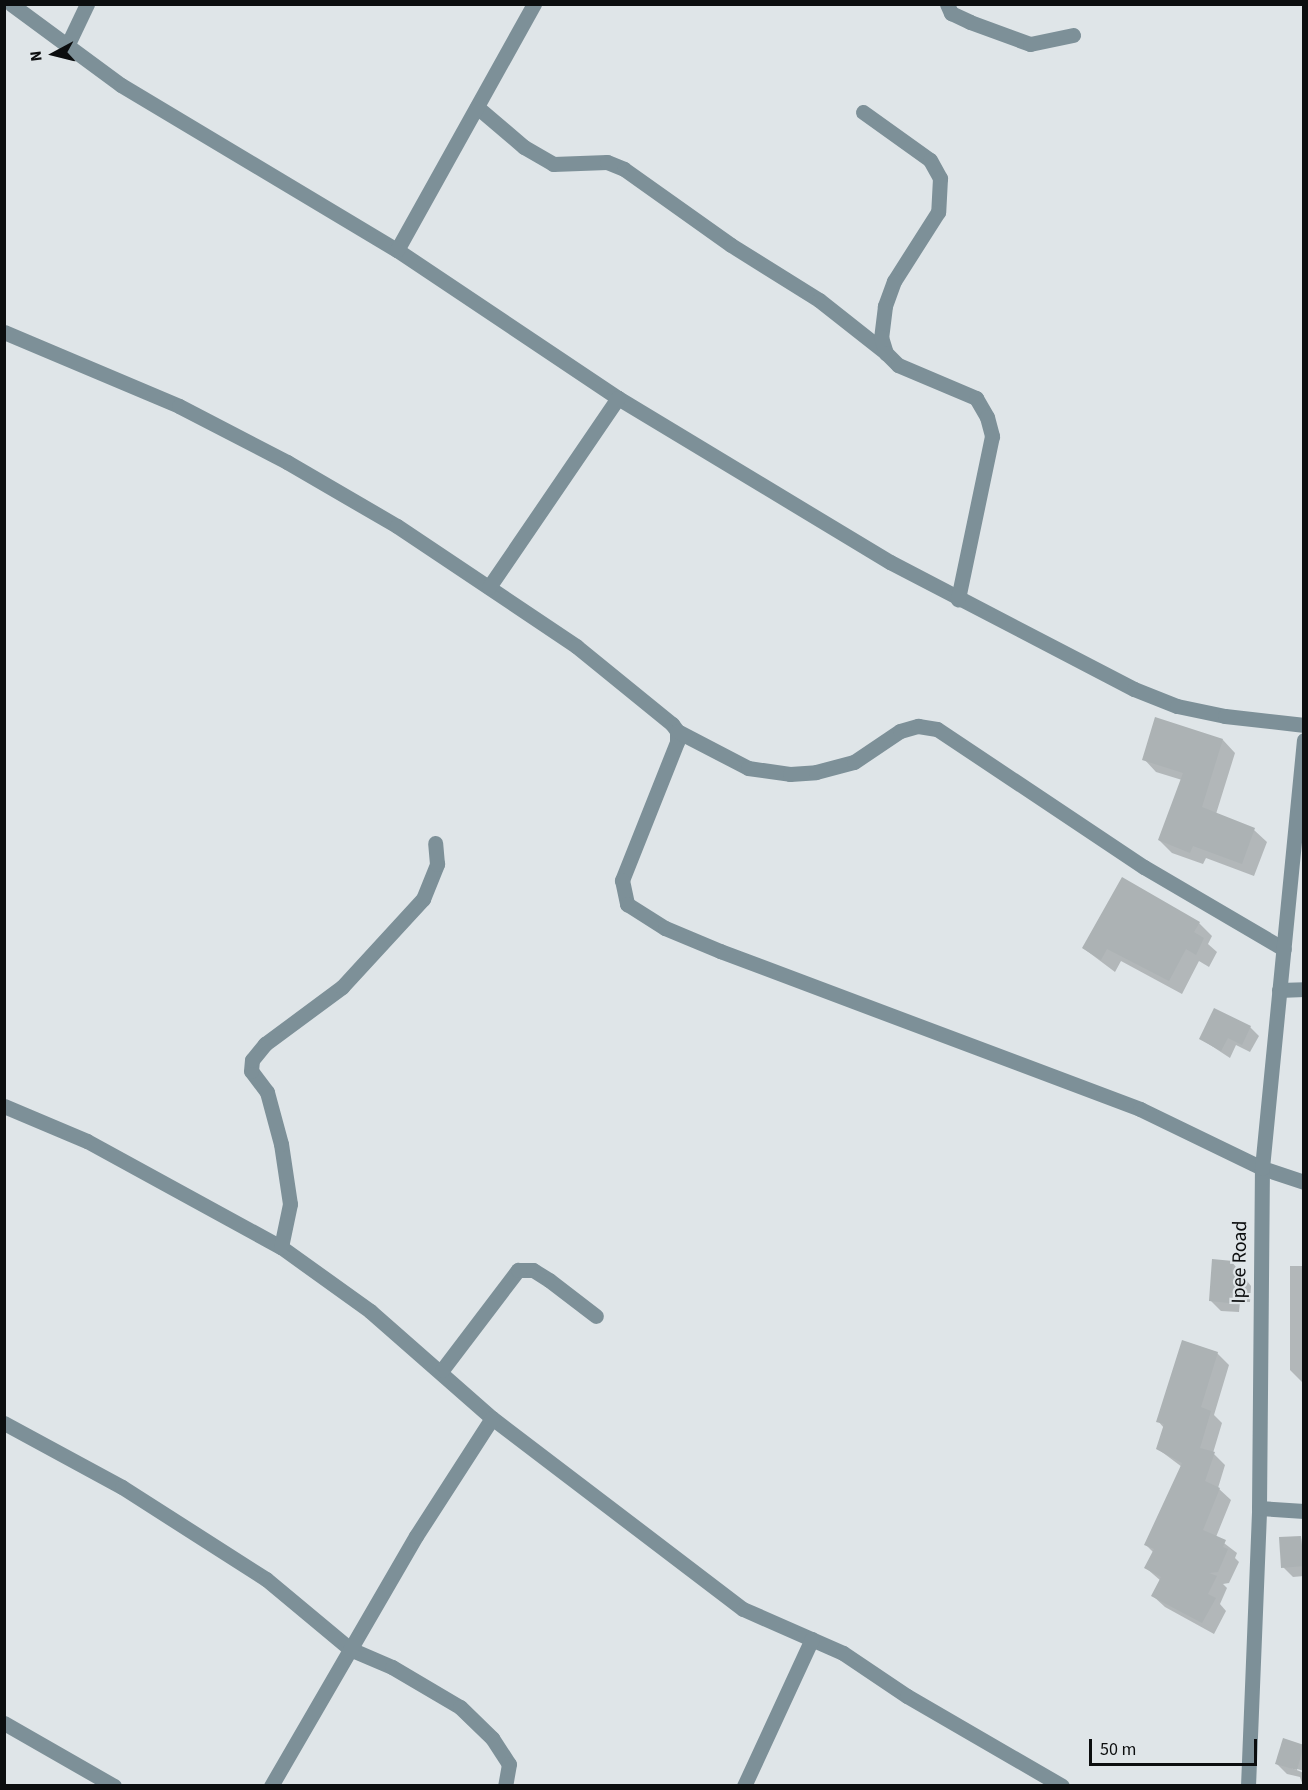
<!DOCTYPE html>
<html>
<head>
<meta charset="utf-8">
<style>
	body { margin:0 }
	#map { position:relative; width:1308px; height:1790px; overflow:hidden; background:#dfe5e8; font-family:"Source Sans 3",sans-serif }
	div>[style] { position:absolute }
	.shadow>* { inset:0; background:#0003 }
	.building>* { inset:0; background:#acb2b4 }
	.street>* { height:15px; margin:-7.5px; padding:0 7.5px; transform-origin:7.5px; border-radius:7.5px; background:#7d9098 }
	span { translate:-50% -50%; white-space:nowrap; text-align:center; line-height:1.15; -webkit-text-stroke:4.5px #dfe5e8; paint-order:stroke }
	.street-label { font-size:20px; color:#0c0e0f }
	.frame { position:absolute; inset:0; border:6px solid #0c0e0f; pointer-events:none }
	.north { position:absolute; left:24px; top:24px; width:60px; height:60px; -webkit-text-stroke:4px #dfe5e8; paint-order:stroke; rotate:263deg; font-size:16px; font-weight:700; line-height:24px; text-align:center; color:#0c0e0f }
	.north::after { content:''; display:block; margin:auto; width:21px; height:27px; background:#0c0e0f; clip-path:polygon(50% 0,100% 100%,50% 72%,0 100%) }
	.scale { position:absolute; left:1089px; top:1739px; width:168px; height:27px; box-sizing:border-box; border:3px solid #0c0e0f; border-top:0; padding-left:8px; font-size:18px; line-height:21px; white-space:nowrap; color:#0c0e0f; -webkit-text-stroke:4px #dfe5e8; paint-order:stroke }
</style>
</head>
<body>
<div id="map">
	<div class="shadow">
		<div style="clip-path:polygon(1223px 740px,1235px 753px,1216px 814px,1254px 830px,1267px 842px,1254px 876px,1206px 858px,1203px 864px,1172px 853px,1159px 840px,1182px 780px,1156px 772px,1144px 759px)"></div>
		<div style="clip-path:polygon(1199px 923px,1212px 936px,1208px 944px,1217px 952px,1209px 967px,1199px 961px,1182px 994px,1121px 961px,1115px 972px,1083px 948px)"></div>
		<div style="clip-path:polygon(1250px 1027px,1259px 1036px,1250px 1052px,1236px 1045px,1230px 1058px,1201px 1039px)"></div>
		<div style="clip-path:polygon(1232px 1262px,1251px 1286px,1250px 1302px,1240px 1302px,1239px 1312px,1221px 1311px,1211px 1301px)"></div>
		<div style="clip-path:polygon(1290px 1266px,1304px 1266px,1304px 1384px,1290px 1370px)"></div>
		<div style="clip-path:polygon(1217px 1353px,1229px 1365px,1214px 1415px,1222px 1423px,1213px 1453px,1225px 1465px,1218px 1488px,1231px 1500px,1216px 1537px,1237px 1553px,1235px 1558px,1239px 1562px,1229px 1583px,1223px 1584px,1227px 1588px,1220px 1604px,1226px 1611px,1214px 1634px,1165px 1607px,1153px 1596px,1161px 1581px,1146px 1568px,1154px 1553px,1146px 1545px,1182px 1467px,1158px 1449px,1164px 1428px,1158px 1421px)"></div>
		<div style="clip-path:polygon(1301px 1537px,1304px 1576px,1293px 1577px,1283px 1567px)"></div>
		<div style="clip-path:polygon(1304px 1746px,1304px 1771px,1287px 1766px,1304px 1773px,1303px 1786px,1300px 1777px,1287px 1774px,1277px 1764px)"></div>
	</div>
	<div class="building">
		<div style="clip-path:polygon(1155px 717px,1223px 739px,1202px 807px,1255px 828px,1242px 864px,1193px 846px,1190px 853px,1158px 840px,1183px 773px,1142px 760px)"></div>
		<div style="clip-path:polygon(1122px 877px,1200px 922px,1194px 932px,1204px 938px,1196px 955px,1186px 949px,1169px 981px,1107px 949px,1101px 960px,1082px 948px)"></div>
		<div style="clip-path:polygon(1214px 1008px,1251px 1026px,1242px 1045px,1228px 1038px,1221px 1051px,1199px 1039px)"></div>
		<div style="clip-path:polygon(1212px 1259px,1233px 1261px,1232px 1274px,1242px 1274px,1241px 1293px,1230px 1293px,1230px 1303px,1209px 1301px)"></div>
		<div style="clip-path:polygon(1182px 1340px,1218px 1352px,1201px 1407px,1211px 1411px,1200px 1448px,1215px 1452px,1205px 1481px,1220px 1488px,1203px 1530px,1226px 1540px,1223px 1547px,1228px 1549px,1218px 1572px,1209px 1573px,1217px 1576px,1208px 1594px,1216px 1598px,1202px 1623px,1151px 1596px,1161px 1577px,1144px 1568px,1154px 1549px,1144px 1545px,1182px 1463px,1156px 1449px,1164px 1424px,1156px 1422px)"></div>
		<div style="clip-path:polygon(1301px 1536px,1304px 1566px,1281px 1568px,1279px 1537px)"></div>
		<div style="clip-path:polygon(1283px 1738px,1304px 1745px,1297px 1770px,1275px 1764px)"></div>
	</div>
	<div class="street">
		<div style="left:11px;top:4px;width:137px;rotate:36.4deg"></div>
		<div style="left:121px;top:85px;width:322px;rotate:30.9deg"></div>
		<div style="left:397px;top:250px;width:266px;rotate:33.8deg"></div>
		<div style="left:618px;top:398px;width:318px;rotate:31.1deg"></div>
		<div style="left:890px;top:562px;width:275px;rotate:27.5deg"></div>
		<div style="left:1134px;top:689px;width:46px;rotate:21.6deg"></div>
		<div style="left:1177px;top:706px;width:49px;rotate:11.8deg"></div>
		<div style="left:1225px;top:716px;width:80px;rotate:6.5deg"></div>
		<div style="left:947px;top:4px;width:10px;rotate:66deg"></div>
		<div style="left:951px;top:13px;width:21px;rotate:25deg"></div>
		<div style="left:970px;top:22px;width:64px;rotate:20.1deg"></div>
		<div style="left:1030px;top:44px;width:44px;rotate:-11.8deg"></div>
		<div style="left:67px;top:46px;width:47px;rotate:-64.5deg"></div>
		<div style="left:477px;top:107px;width:62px;rotate:40.4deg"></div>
		<div style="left:524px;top:147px;width:34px;rotate:30deg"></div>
		<div style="left:553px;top:164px;width:54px;rotate:-2.1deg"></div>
		<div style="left:607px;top:162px;width:18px;rotate:22deg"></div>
		<div style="left:624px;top:169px;width:131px;rotate:35.4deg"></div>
		<div style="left:731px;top:245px;width:104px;rotate:32deg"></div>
		<div style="left:819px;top:300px;width:85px;rotate:38.3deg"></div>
		<div style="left:863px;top:112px;width:82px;rotate:35.6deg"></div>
		<div style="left:930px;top:160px;width:21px;rotate:61deg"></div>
		<div style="left:940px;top:178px;width:34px;rotate:93deg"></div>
		<div style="left:938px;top:212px;width:82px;rotate:122.5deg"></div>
		<div style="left:894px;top:281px;width:27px;rotate:110deg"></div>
		<div style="left:885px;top:306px;width:31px;rotate:97deg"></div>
		<div style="left:881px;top:337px;width:17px;rotate:73deg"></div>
		<div style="left:886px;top:353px;width:17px;rotate:45deg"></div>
		<div style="left:898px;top:365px;width:85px;rotate:22.9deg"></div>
		<div style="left:976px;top:398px;width:22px;rotate:60deg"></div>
		<div style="left:987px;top:417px;width:20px;rotate:75deg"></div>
		<div style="left:992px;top:436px;width:167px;rotate:101.8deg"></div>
		<div style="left:397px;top:250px;width:282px;rotate:-60.9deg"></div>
		<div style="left:4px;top:332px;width:190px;rotate:22.9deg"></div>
		<div style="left:179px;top:406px;width:122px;rotate:27.4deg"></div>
		<div style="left:287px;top:462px;width:127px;rotate:30.2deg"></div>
		<div style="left:397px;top:526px;width:216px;rotate:33.8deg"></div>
		<div style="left:576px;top:646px;width:124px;rotate:39.1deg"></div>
		<div style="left:672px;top:724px;width:9px;rotate:54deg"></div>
		<div style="left:677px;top:731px;width:11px;rotate:90deg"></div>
		<div style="left:677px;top:742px;width:149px;rotate:111.7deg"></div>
		<div style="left:622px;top:880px;width:25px;rotate:78deg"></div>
		<div style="left:627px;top:904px;width:45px;rotate:32.3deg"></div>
		<div style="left:665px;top:928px;width:60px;rotate:22.7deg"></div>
		<div style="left:720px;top:951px;width:449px;rotate:20.6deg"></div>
		<div style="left:1140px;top:1109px;width:136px;rotate:25.8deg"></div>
		<div style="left:1262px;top:1168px;width:44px;rotate:18.4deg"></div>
		<div style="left:489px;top:587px;width:229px;rotate:-55.7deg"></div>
		<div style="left:677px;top:731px;width:80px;rotate:27.5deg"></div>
		<div style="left:748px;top:768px;width:42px;rotate:8.1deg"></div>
		<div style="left:790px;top:774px;width:26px;rotate:-4deg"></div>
		<div style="left:816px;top:772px;width:39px;rotate:-15deg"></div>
		<div style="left:854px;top:762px;width:55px;rotate:-34deg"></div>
		<div style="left:900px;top:731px;width:19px;rotate:-16deg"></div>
		<div style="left:918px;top:726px;width:19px;rotate:9deg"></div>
		<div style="left:937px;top:729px;width:249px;rotate:33.7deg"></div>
		<div style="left:1144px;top:867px;width:162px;rotate:30.4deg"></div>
		<div style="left:1279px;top:990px;width:25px;rotate:-2deg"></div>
		<div style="left:4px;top:1106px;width:90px;rotate:22.9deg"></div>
		<div style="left:87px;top:1141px;width:221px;rotate:28.7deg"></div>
		<div style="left:281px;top:1247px;width:110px;rotate:35.7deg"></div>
		<div style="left:370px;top:1311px;width:162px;rotate:41.3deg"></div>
		<div style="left:492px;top:1418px;width:315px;rotate:37.3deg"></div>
		<div style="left:743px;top:1609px;width:109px;rotate:23.7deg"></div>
		<div style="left:843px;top:1653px;width:77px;rotate:33.9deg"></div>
		<div style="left:907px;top:1696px;width:179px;rotate:30.1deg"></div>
		<div style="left:281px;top:1247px;width:44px;rotate:-78.2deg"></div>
		<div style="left:290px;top:1204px;width:61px;rotate:-98.5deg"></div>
		<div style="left:281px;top:1144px;width:54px;rotate:-105.1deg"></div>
		<div style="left:267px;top:1092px;width:26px;rotate:-127deg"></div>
		<div style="left:251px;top:1071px;width:11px;rotate:-85deg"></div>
		<div style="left:252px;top:1060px;width:21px;rotate:-51deg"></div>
		<div style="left:265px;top:1044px;width:96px;rotate:-36.5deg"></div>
		<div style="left:342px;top:987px;width:120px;rotate:-47.4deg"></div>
		<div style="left:423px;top:899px;width:38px;rotate:-68deg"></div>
		<div style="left:437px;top:864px;width:21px;rotate:-95deg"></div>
		<div style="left:442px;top:1370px;width:126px;rotate:-52.8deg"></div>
		<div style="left:518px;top:1270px;width:15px"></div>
		<div style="left:533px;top:1270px;width:19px;rotate:32deg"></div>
		<div style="left:549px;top:1280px;width:59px;rotate:37.5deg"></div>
		<div style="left:4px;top:1423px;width:134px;rotate:28.5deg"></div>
		<div style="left:122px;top:1487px;width:171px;rotate:32.6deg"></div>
		<div style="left:266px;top:1579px;width:109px;rotate:39.8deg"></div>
		<div style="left:350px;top:1649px;width:46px;rotate:23.2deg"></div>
		<div style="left:392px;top:1667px;width:79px;rotate:30.5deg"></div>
		<div style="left:460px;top:1707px;width:45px;rotate:44.1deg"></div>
		<div style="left:492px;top:1738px;width:31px;rotate:57deg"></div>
		<div style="left:509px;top:1764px;width:22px;rotate:100deg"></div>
		<div style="left:1259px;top:1508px;width:45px;rotate:3.8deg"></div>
		<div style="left:4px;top:1723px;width:127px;rotate:29.8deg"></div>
		<div style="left:271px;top:1786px;width:289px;rotate:-59.9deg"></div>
		<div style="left:416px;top:1536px;width:140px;rotate:-57.2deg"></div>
		<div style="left:744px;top:1786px;width:162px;rotate:-65.2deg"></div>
		<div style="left:1248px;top:1786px;width:278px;rotate:-87.7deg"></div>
		<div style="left:1259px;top:1508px;width:340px;rotate:-89.5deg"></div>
		<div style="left:1262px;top:1168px;width:430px;rotate:-84.4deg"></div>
	</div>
	<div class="street-label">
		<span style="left:1240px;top:1262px;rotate:-89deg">Ipee Road</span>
	</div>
	<div class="frame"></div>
	<div class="north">N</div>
	<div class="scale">50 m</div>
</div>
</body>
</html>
